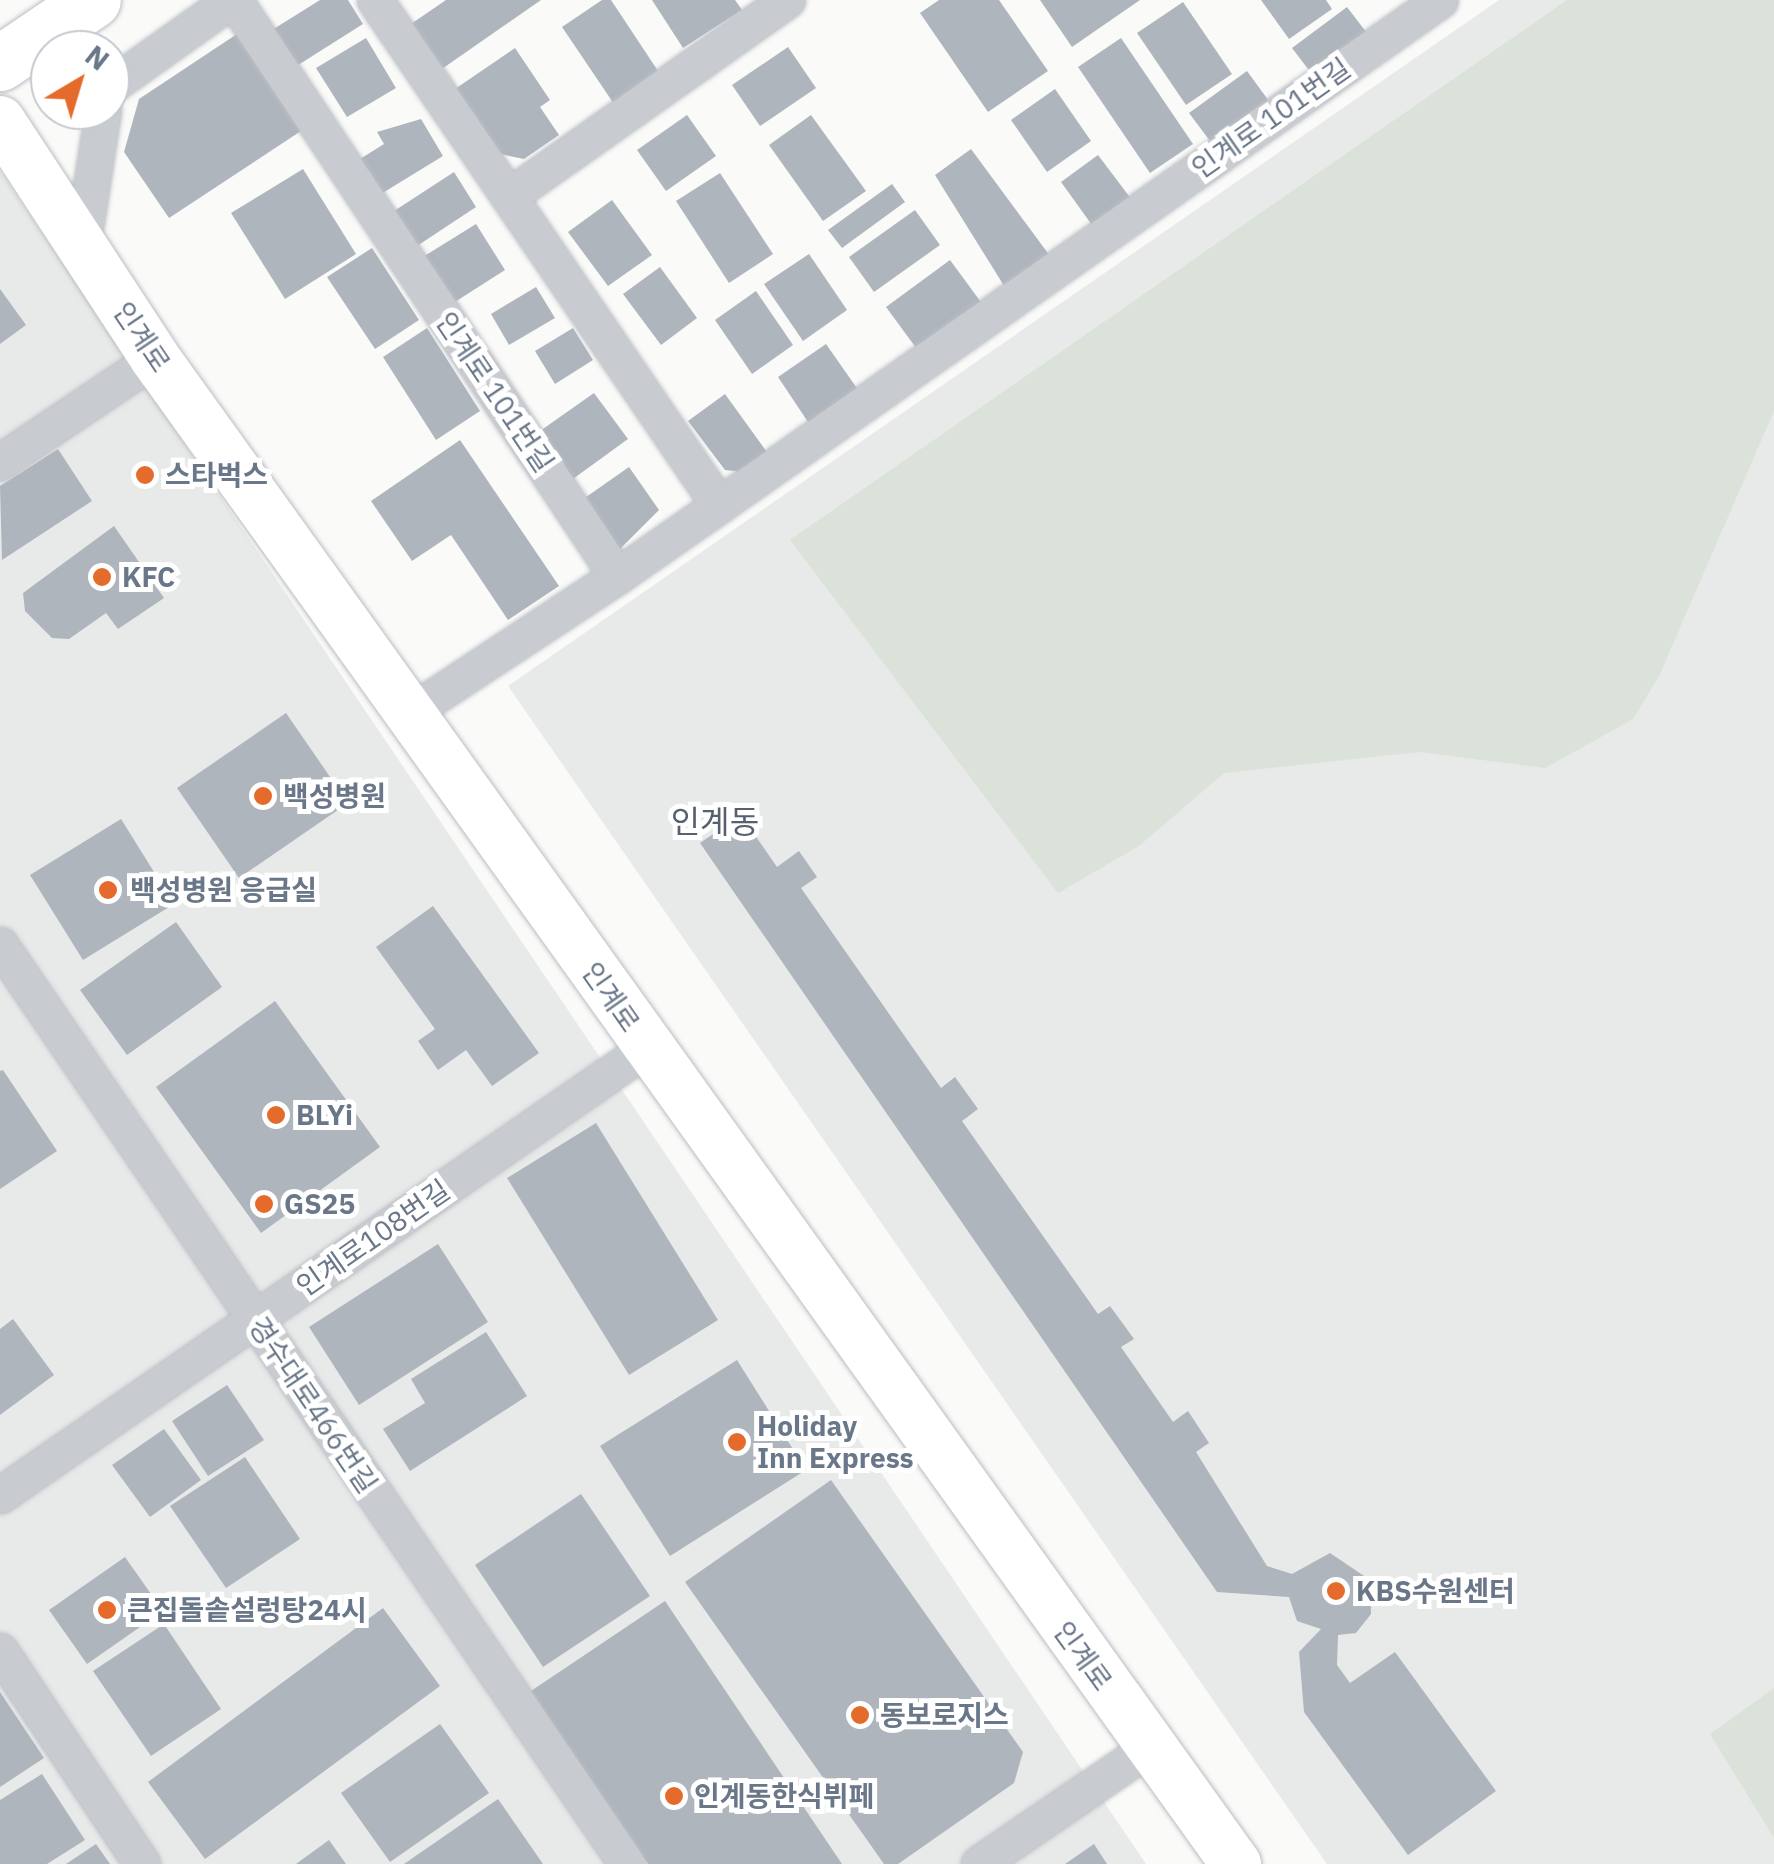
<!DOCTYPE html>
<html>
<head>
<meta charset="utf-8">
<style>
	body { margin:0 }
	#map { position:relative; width:1774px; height:1864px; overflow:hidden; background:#fafaf8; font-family:"IBM Plex Sans","Noto Sans KR",sans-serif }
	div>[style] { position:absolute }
	.built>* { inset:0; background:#e8e9e9 }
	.green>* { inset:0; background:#dbe2d9 }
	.building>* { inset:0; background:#afb5bd }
	.roads { filter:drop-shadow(0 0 2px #babec4) drop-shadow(0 0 2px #babec4) }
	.street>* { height:35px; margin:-17.5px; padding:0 17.5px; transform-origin:17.5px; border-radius:17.5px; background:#c8cbcf }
	.secondary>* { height:50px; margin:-25px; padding:0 25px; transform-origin:25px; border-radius:25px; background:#fff }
	.primary>* { height:55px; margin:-27.5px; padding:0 27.5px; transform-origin:27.5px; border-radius:27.5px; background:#fff }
	.dots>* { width:28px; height:28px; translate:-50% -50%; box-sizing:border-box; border:5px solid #fff; border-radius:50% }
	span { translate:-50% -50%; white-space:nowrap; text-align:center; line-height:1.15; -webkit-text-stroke:10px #fff; paint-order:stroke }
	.street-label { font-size:28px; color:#697789 }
	.poi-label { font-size:28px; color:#697789; font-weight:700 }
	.left { translate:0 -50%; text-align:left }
	.quarter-label { font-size:32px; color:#57616e }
	.north { position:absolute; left:30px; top:30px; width:100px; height:100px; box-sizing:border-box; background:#fff; border:2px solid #c3c9d0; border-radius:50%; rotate:38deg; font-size:28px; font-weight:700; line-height:40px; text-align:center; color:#697789 }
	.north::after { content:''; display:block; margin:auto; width:35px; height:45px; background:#e56b2c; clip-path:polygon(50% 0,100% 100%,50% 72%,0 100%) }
</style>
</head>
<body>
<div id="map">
	<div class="built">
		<div style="clip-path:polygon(1499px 0,1774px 0,1774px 1864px,1327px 1864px,508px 686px)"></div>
		<div style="clip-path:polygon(0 171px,1146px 1864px,0 1864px)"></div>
	</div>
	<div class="green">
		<div style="clip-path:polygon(1567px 0,1774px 0,1774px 411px,1659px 676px,1633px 719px,1545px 768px,1419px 752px,1224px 773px,1139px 846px,1058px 893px,790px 540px)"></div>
		<div style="clip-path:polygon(1774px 1688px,1774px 1838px,1710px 1734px)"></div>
	</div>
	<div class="building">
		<div style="clip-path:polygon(320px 0,348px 0,363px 24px,295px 67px,272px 30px)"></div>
		<div style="clip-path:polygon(446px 0,541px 0,439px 71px,408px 26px)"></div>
		<div style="clip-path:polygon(602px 0,611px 0,660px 74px,614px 104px,562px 27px)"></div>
		<div style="clip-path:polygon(652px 0,735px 0,742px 10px,683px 48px)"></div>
		<div style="clip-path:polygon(939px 0,999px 0,1048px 71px,988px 112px,920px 13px)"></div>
		<div style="clip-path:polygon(1040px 0,1140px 0,1072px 47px)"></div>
		<div style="clip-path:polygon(1261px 0,1326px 0,1332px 9px,1289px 39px)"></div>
		<div style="clip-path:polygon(1183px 2px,1232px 74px,1186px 105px,1137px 33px)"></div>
		<div style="clip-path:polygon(1347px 7px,1373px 41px,1318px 82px,1292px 48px)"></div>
		<div style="clip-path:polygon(237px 34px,301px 131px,169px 218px,124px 152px,139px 99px)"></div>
		<div style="clip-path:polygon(366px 38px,396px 88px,347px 117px,316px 68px)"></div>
		<div style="clip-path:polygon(1121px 38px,1193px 144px,1150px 173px,1078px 67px)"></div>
		<div style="clip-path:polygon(788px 47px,816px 88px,760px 126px,732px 85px)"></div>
		<div style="clip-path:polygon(515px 48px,550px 100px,540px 107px,559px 135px,524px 159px,500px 154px,455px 89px)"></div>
		<div style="clip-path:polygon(1247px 71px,1274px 108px,1216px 149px,1189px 113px)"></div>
		<div style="clip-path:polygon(1055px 89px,1091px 141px,1047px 172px,1011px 120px)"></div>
		<div style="clip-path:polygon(687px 115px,716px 156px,666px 191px,637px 150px)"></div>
		<div style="clip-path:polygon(811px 115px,866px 191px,823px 221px,769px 145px)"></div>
		<div style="clip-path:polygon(421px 119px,443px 156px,381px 194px,360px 159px,384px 144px,377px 132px)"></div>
		<div style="clip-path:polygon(971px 149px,1050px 256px,1006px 289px,935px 175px)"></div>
		<div style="clip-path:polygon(1098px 155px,1135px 204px,1097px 232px,1061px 182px)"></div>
		<div style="clip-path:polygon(303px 169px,356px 254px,285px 299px,231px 213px)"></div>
		<div style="clip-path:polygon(454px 172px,476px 207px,414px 248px,391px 213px)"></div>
		<div style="clip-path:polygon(720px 173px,773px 254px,729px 283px,676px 201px)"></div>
		<div style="clip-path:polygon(892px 184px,905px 202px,842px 248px,828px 230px)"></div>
		<div style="clip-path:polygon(612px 200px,652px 255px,608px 286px,568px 232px)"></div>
		<div style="clip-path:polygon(915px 210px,940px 245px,874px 292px,849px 257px)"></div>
		<div style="clip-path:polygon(476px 224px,505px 270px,447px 307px,418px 260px)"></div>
		<div style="clip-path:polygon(372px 248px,419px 320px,375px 349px,327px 277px)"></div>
		<div style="clip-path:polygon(809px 254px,847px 310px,803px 341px,764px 284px)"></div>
		<div style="clip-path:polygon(950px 260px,986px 309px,922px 356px,886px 307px)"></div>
		<div style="clip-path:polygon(660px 267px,697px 318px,661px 345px,623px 294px)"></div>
		<div style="clip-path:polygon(536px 287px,555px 318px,509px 345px,491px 314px)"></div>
		<div style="clip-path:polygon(0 289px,26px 325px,0 344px)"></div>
		<div style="clip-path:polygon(756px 291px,793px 345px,752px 374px,715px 320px)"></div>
		<div style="clip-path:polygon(427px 328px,480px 411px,436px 440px,383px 357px)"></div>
		<div style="clip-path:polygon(573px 328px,593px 360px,555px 384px,535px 351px)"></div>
		<div style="clip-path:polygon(826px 344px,861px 394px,812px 428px,778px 377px)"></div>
		<div style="clip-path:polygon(594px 393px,628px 439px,566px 484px,556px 469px,564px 463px,540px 431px)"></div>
		<div style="clip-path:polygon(725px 394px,772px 459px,752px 473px,725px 470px,688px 421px)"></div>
		<div style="clip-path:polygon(460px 440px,559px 586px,508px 620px,451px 535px,412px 561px,371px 501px)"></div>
		<div style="clip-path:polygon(58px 449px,92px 501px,2px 560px,0 486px)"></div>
		<div style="clip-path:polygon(629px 467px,659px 510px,615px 554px,579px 502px)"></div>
		<div style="clip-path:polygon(114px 526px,164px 598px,118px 629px,106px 613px,69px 639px,52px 638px,25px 611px,23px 593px)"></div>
		<div style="clip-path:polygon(286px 713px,348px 803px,239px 878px,177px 788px)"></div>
		<div style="clip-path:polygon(741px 815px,777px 867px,799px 851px,817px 877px,801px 888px,941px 1088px,955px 1077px,978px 1109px,962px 1121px,1098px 1314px,1110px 1306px,1134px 1339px,1121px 1347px,1173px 1422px,1188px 1411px,1209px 1443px,1196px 1452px,1267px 1566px,1292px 1574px,1330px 1553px,1370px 1580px,1371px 1614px,1356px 1633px,1338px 1635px,1337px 1665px,1350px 1683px,1395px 1652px,1496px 1791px,1408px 1855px,1304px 1712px,1299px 1652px,1321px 1629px,1297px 1621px,1289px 1597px,1217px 1592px,700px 843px)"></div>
		<div style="clip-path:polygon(121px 819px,174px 904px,83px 960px,30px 875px)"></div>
		<div style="clip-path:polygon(433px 906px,539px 1053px,492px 1086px,466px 1050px,438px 1070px,418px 1041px,435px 1029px,376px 947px)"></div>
		<div style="clip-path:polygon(176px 922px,222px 987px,127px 1055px,80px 990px)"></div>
		<div style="clip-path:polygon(275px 1001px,380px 1147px,261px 1233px,156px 1087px)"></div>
		<div style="clip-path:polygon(3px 1070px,57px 1151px,0 1189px,0 1071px)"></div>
		<div style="clip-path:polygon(596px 1123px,718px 1320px,629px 1375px,507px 1178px)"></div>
		<div style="clip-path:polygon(438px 1244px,488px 1322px,359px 1405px,309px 1327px)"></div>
		<div style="clip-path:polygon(13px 1319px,54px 1375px,0 1415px,0 1329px)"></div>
		<div style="clip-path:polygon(486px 1332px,527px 1396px,410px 1471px,383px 1429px,425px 1403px,411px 1379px)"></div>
		<div style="clip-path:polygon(737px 1360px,806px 1470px,670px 1556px,600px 1446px)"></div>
		<div style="clip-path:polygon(227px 1385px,264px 1440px,208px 1476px,172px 1421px)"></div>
		<div style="clip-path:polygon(164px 1429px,201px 1480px,150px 1517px,112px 1465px)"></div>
		<div style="clip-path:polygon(245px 1457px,300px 1539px,226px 1588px,170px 1506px)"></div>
		<div style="clip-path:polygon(831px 1480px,1023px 1752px,1014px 1783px,898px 1864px,884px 1864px,685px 1582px)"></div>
		<div style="clip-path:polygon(581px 1494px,650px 1596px,543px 1667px,475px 1565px)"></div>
		<div style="clip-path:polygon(125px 1557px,163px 1611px,87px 1664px,49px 1610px)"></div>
		<div style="clip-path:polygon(665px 1601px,842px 1864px,648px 1864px,531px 1691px)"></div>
		<div style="clip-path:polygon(383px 1608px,440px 1686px,205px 1859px,148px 1782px)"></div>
		<div style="clip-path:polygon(164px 1624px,221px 1709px,151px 1756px,93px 1671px)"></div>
		<div style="clip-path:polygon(0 1692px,44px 1758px,0 1787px)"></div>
		<div style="clip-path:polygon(440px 1724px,489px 1793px,390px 1862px,341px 1793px)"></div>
		<div style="clip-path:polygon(42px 1774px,85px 1840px,47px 1864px,0 1864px,0 1800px)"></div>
		<div style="clip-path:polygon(498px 1799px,543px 1864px,404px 1864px)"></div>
		<div style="clip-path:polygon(329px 1840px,346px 1864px,296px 1864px)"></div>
		<div style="clip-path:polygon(96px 1844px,110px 1864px,66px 1864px)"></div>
		<div style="clip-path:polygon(1094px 1844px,1107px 1864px,1065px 1864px)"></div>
	</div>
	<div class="roads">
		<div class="street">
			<div style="left:234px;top:0;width:692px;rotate:56.38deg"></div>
			<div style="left:617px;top:576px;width:250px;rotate:146.6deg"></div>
			<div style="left:375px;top:0;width:611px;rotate:55.74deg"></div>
			<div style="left:719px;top:505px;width:124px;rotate:145.2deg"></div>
			<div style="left:110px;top:86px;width:148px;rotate:-35.4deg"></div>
			<div style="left:509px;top:196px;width:340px;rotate:-35.2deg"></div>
			<div style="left:82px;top:247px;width:139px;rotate:-81.3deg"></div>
			<div style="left:0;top:462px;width:187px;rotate:-33.9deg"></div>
			<div style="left:719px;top:505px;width:880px;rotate:-35.01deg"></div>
			<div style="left:0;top:945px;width:1113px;rotate:55.7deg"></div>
			<div style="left:0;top:1495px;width:786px;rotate:-34.64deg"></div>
			<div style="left:0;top:1651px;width:256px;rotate:56.3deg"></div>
			<div style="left:979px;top:1864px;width:207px;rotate:-34.4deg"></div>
		</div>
		<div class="secondary">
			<div style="left:0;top:121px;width:283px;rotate:56.8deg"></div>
			<div style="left:155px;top:358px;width:1854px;rotate:54.33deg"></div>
		</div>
		<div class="primary">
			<div style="left:0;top:63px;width:112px;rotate:-34.1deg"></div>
		</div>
	</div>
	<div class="dots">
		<div style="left:145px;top:475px;background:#e56b2c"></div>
		<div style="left:102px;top:577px;background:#e56b2c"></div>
		<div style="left:263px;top:796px;background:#e56b2c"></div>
		<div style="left:108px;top:890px;background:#e56b2c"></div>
		<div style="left:276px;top:1115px;background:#e56b2c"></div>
		<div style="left:264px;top:1204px;background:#e56b2c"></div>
		<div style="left:737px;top:1442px;background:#e56b2c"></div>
		<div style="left:1336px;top:1591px;background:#e56b2c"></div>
		<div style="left:107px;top:1610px;background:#e56b2c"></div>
		<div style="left:860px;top:1715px;background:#e56b2c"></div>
		<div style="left:674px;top:1796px;background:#e56b2c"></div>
	</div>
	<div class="street-label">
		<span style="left:1271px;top:118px;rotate:-35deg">인계로 101번길</span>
		<span style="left:142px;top:337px;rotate:56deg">인계로</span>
		<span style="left:495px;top:392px;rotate:56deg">인계로 101번길</span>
		<span style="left:611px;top:997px;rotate:55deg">인계로</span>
		<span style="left:373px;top:1238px;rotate:-35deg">인계로108번길</span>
		<span style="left:313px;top:1405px;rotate:56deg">경수대로466번길</span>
		<span style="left:1083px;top:1656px;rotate:54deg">인계로</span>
	</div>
	<div class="poi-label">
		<span class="left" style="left:165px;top:475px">스타벅스</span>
		<span class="left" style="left:122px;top:577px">KFC</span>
		<span class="left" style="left:283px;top:796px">백성병원</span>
		<span class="left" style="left:130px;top:890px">백성병원 응급실</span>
		<span class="left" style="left:296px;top:1115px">BLYi</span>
		<span class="left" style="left:284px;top:1204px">GS25</span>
		<span class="left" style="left:757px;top:1442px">Holiday<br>Inn Express</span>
		<span class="left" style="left:1356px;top:1591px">KBS수원센터</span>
		<span class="left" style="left:127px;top:1610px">큰집돌솥설렁탕24시</span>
		<span class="left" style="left:880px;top:1715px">동보로지스</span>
		<span class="left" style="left:694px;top:1796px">인계동한식뷔페</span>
	</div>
	<div class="quarter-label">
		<span style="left:715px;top:821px">인계동</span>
	</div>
	<div class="north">N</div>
</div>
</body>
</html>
